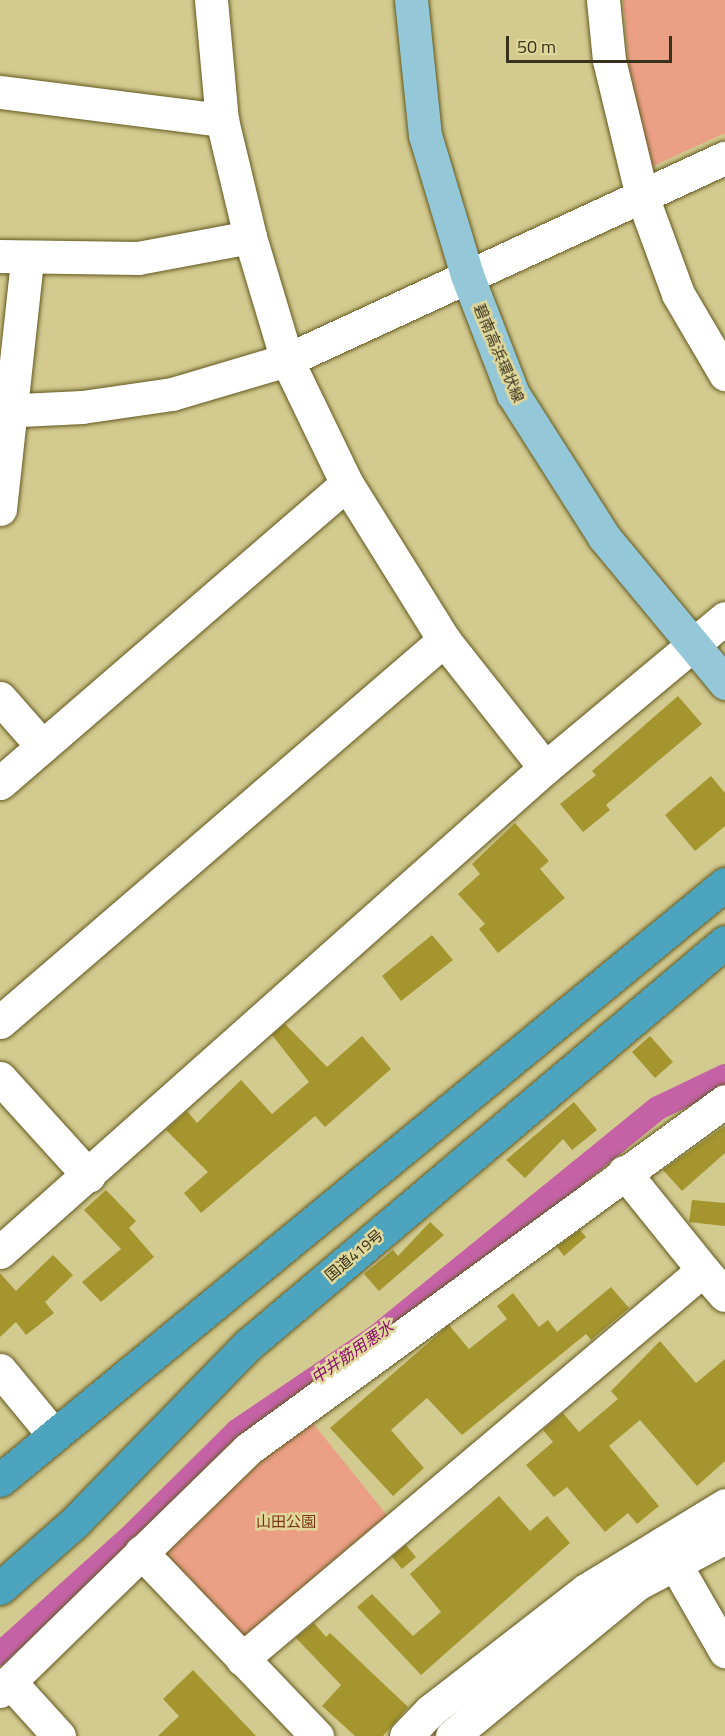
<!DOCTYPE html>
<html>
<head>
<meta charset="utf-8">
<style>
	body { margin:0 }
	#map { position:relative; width:725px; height:1736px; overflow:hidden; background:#d3ca8f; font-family:"Titillium Web","Noto Sans JP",sans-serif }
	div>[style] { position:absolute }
	.green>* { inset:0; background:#eba085 }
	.canal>* { height:24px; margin:-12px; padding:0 12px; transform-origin:12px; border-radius:12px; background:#c562a6 }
	.building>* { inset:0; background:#a4952f }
	.roads { filter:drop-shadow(0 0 2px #625920) drop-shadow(0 0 2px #625920) }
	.minor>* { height:33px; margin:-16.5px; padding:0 16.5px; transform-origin:16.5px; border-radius:16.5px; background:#fff }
	.major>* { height:33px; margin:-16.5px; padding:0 16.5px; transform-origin:16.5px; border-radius:16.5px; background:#94c8d8 }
	.highway>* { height:33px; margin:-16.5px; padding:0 16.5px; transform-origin:16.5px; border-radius:16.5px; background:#4ca4be }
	span { translate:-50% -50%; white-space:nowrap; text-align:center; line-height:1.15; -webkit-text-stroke:5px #e0d79b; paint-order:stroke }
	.street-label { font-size:15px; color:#36321b }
	.park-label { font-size:15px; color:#7b3316 }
	.water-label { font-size:16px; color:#8c0c6e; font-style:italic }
	.scale { position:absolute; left:506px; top:36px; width:166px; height:27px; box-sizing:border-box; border:3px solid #36321b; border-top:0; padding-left:8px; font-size:18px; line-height:21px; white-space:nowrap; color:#36321b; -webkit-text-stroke:4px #e0d79b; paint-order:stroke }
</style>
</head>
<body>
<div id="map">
	<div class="green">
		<div style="clip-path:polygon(623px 0,725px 0,725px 133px,651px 167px,629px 68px)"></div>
		<div style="clip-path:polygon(312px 1422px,390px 1519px,245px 1645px,158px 1555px,254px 1460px)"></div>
	</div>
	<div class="canal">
		<div style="left:0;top:1654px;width:176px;rotate:-42deg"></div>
		<div style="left:131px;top:1536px;width:149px;rotate:-44.7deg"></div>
		<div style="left:237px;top:1431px;width:168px;rotate:-34.1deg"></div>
		<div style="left:376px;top:1337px;width:363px;rotate:-39.1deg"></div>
		<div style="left:658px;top:1108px;width:74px;rotate:-25.5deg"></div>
	</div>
	<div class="building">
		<div style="clip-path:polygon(678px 696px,702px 724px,606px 805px,610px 810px,583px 832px,560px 804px,596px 775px,592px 771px)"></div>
		<div style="clip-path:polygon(711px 776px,725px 793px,725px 826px,695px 851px,665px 815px)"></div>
		<div style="clip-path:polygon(515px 823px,549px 861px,540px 869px,565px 898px,498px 953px,479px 929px,485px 924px,458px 894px,480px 874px,472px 864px)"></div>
		<div style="clip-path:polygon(432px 935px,453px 960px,401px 1001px,382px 976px)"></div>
		<div style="clip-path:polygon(285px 1024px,327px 1067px,362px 1036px,391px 1069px,325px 1127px,315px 1116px,201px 1213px,184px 1193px,208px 1172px,166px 1130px,187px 1111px,197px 1123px,241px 1080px,272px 1114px,309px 1082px,272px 1035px)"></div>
		<div style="clip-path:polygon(650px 1036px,673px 1062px,655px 1078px,632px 1052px)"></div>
		<div style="clip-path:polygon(574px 1102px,597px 1130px,572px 1150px,563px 1139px,525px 1178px,506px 1160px)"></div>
		<div style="clip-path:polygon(725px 1126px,725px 1153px,682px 1191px,663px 1170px)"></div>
		<div style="clip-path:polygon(106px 1190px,136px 1221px,129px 1228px,154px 1257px,101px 1302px,82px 1282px,121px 1249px,84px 1210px)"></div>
		<div style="clip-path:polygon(692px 1200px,725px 1203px,725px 1226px,689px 1222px)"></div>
		<div style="clip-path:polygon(430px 1222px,444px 1235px,379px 1291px,364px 1274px,393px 1250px,398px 1256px)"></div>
		<div style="clip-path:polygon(580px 1230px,586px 1237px,564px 1256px,557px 1247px)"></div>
		<div style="clip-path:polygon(53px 1255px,73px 1275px,45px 1302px,54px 1313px,26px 1335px,16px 1322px,0 1337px,0 1273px,16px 1291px)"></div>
		<div style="clip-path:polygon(611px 1287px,629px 1308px,591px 1340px,586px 1334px,462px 1435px,427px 1398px,391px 1430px,424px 1468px,393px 1496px,330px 1428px,449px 1325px,469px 1349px,507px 1319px,497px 1306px,513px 1293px,539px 1327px,548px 1320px,557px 1332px)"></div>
		<div style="clip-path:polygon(660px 1341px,696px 1383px,725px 1359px,725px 1461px,697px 1486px,640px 1420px,609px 1446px,659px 1506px,637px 1524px,628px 1513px,605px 1532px,567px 1487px,554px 1497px,526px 1465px,553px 1442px,543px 1430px,563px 1413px,579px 1432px,618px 1399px,611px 1391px)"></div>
		<div style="clip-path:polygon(499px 1496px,530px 1531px,547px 1516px,570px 1543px,421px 1675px,357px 1607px,372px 1594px,413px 1636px,441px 1612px,410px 1574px)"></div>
		<div style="clip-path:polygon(406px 1545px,416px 1557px,402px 1569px,392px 1557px)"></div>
		<div style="clip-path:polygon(314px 1623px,326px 1637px,330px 1633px,408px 1707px,383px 1736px,355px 1736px,322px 1706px,341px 1685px,296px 1638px)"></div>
		<div style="clip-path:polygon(193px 1670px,256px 1736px,158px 1736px,179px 1716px,163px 1699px)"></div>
	</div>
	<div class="roads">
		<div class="minor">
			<div style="left:211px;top:0;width:121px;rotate:84.8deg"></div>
			<div style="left:222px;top:120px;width:120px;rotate:76.5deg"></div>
			<div style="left:250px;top:237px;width:128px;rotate:73.3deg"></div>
			<div style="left:287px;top:360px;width:138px;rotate:64.2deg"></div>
			<div style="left:347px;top:484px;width:184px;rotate:58.1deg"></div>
			<div style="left:444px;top:640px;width:163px;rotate:51.7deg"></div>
			<div style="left:603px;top:0;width:60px;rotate:84.3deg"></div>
			<div style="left:609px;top:60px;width:140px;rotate:76.4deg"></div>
			<div style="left:642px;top:196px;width:104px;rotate:69.8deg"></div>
			<div style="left:678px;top:294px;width:93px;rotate:59.6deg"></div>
			<div style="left:0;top:92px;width:224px;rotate:7.2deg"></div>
			<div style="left:0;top:256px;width:138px;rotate:0.8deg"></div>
			<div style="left:138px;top:258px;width:114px;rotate:-10.6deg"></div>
			<div style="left:0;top:411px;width:82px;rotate:-2.8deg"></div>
			<div style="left:82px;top:407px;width:91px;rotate:-8.2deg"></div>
			<div style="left:172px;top:394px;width:120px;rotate:-16.5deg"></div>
			<div style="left:287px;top:360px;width:482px;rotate:-24.8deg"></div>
			<div style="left:0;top:509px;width:251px;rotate:-83.8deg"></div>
			<div style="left:0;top:698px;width:64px;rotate:48.8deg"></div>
			<div style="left:0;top:783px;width:458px;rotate:-40.8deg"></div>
			<div style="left:0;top:1022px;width:586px;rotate:-40.71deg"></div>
			<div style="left:0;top:1078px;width:132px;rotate:47.8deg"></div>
			<div style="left:624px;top:1172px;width:126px;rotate:51.1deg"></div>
			<div style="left:0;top:1252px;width:729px;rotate:-41.61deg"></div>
			<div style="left:545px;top:768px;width:234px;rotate:-39.8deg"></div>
			<div style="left:0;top:1370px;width:83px;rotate:50.4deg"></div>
			<div style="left:663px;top:1543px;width:125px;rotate:60.1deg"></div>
			<div style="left:141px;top:1552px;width:255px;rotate:46.3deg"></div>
			<div style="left:242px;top:1659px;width:603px;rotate:-40.16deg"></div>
			<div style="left:703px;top:1270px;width:33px;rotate:49deg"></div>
			<div style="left:10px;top:1682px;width:73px;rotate:47.8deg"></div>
			<div style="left:0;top:1691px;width:347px;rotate:-44.3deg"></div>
			<div style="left:248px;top:1449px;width:590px;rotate:-36.11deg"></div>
			<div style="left:406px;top:1736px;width:35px;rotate:-46deg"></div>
			<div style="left:430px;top:1711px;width:197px;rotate:-37.8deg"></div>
			<div style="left:586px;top:1590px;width:163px;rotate:-31.4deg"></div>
			<div style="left:452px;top:1736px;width:239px;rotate:-39.4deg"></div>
			<div style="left:637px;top:1584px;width:100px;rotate:-28.1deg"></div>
		</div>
		<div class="major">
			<div style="left:411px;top:0;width:136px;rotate:84.1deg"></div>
			<div style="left:425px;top:135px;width:146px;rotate:73.3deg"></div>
			<div style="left:467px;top:275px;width:128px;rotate:68.9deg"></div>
			<div style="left:513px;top:394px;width:169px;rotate:57.5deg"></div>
			<div style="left:604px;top:537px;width:190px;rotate:50.3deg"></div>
		</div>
		<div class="highway">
			<div style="left:0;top:1480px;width:939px;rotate:-39.42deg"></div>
			<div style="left:0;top:1588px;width:100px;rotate:-41.3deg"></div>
			<div style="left:75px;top:1522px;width:249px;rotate:-45.7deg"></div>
			<div style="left:249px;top:1344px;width:623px;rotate:-40.18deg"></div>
		</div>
	</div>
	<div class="street-label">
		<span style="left:499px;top:353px;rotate:67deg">碧南高浜環状線</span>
		<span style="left:354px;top:1255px;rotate:-40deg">国道419号</span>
	</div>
	<div class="park-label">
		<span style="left:286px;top:1522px">山田公園</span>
	</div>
	<div class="water-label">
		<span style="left:352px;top:1352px;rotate:-35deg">中井筋用悪水</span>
	</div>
	<div class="scale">50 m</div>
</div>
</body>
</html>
